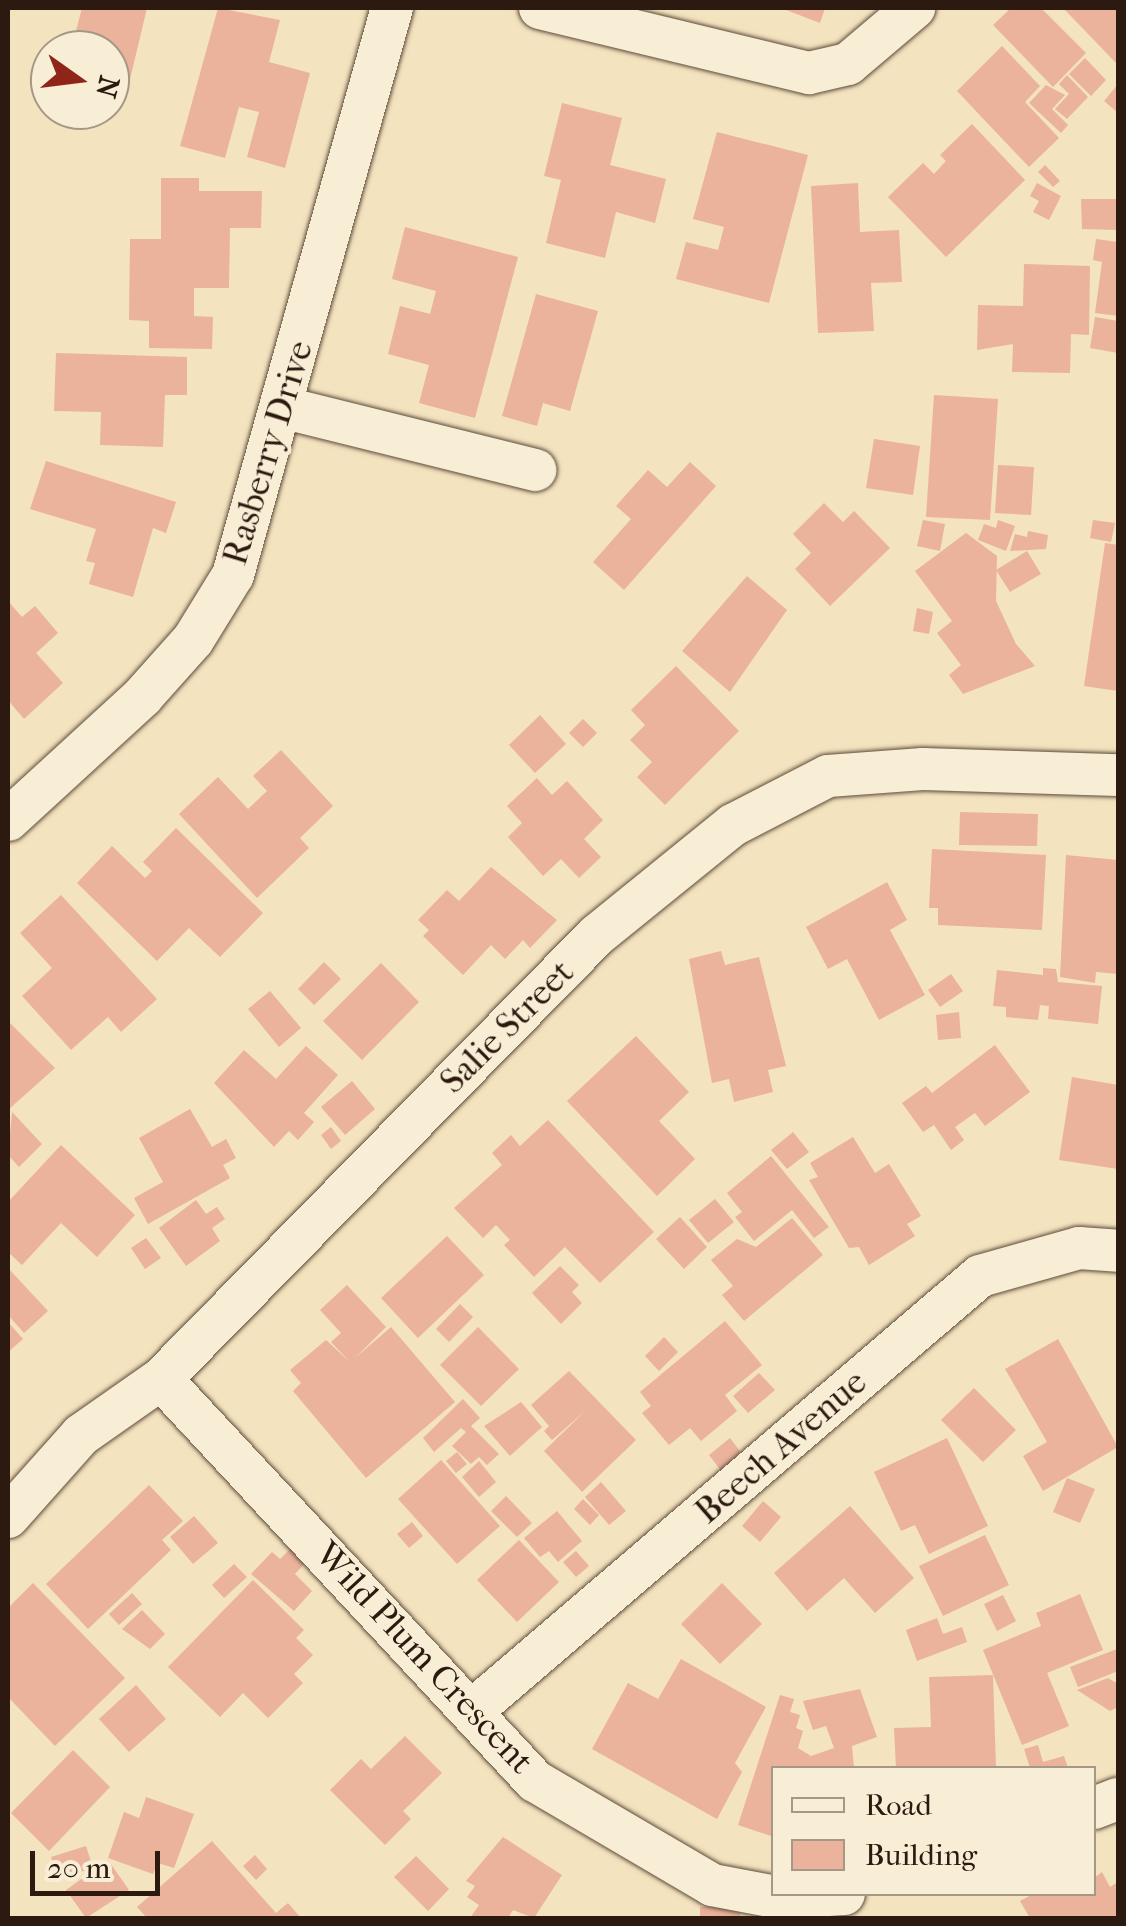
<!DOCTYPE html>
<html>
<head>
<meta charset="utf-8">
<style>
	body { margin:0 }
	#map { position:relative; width:1126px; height:1926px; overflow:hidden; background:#f4e3bf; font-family:"IM FELL French Canon",serif }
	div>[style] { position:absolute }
	.building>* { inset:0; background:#ebb29c }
	.roads { filter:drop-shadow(0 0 2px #5e4c3b) drop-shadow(0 0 2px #5e4c3b) }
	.minor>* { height:42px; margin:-21px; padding:0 21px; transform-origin:21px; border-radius:21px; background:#f8edd5 }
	span { translate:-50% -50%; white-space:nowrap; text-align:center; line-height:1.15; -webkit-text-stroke:8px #f8edd5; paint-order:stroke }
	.street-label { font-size:35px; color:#2c190f }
	.frame { position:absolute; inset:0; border:10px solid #2c190f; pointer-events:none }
	.legend { position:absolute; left:771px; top:1766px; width:325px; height:130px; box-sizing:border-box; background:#f8edd5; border:2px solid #a69886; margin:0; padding:12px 18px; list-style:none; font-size:30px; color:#2c190f }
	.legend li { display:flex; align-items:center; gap:20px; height:50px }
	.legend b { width:50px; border:2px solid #a69886 }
	.north { position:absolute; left:30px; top:30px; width:100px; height:100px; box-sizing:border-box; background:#f8edd5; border:2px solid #a69886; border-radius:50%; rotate:104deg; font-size:28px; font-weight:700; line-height:40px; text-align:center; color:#2c190f }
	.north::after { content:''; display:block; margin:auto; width:35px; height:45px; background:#8f2418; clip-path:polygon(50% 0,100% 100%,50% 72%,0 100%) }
	.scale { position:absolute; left:30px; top:1851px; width:130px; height:45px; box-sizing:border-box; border:5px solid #2c190f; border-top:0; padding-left:12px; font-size:30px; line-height:35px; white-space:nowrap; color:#2c190f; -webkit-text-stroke:8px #f8edd5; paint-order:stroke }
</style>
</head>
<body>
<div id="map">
	<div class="building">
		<div style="clip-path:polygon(82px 8px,147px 8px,126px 96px,110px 92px,110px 50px,71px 50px)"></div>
		<div style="clip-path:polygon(218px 8px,280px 20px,269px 62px,310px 73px,285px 168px,247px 157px,259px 112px,239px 107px,225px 158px,180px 146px)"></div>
		<div style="clip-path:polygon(781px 8px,825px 8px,820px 23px)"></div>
		<div style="clip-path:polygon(1011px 8px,1041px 8px,1086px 53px,1053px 87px,993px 25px)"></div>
		<div style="clip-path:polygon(1063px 8px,1118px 8px,1118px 65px)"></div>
		<div style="clip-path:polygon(1002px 46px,1040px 86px,1025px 102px,1059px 138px,1029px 167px,957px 91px)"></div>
		<div style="clip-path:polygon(1085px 58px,1106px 80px,1091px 96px,1069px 74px)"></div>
		<div style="clip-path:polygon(1067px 75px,1088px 97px,1067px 119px,1055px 109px,1069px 94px,1059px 84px)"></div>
		<div style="clip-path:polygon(1118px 84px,1118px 113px,1104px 101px)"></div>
		<div style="clip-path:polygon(1046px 85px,1065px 95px,1052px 109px,1068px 125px,1061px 133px,1029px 103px)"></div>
		<div style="clip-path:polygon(562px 103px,622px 118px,610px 165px,666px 179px,655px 223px,616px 212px,605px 258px,546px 243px,561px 180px,544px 176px)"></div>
		<div style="clip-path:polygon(972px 124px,1025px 180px,946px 257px,888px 197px,923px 163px,934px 174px,946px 161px,940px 155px)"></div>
		<div style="clip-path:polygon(717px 132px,808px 155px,769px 303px,676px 279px,686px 242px,718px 250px,724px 227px,693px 219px)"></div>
		<div style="clip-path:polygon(1045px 165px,1060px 181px,1053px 187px,1038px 172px)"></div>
		<div style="clip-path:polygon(161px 178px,199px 178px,199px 191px,262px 191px,261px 228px,230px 228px,229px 288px,194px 288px,194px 316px,213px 317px,212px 349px,149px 348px,149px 321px,129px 320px,130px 239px,161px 239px)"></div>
		<div style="clip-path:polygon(858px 183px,860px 232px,899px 230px,902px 282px,871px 283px,874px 331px,818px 333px,811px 186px)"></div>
		<div style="clip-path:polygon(1037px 183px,1061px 196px,1049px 220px,1033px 212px,1039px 201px,1030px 196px)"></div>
		<div style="clip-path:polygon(1081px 199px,1118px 199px,1118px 230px,1082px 229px)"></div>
		<div style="clip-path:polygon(405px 227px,518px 257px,475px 418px,419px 403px,429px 365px,388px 354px,400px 306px,430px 314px,436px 291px,392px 279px)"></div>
		<div style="clip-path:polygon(1096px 239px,1118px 242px,1118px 316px,1095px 313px,1102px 262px,1093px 260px)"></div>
		<div style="clip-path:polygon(1024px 264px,1090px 266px,1089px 335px,1071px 334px,1070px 373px,1012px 372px,1013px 344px,977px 350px,978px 305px,1023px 306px)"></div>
		<div style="clip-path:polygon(536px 294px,598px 311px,570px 411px,543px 403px,537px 426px,502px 416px)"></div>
		<div style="clip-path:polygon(1095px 317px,1118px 321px,1118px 353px,1090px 348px)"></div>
		<div style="clip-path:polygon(56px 353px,187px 357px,187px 395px,165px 395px,163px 447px,100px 445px,101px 412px,54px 411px)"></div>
		<div style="clip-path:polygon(934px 395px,998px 399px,990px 520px,926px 517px)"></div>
		<div style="clip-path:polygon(874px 439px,920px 446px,913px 495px,866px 488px)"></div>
		<div style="clip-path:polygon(46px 461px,176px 502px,166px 533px,153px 528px,133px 597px,89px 584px,95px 563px,86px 561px,96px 529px,30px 509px)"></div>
		<div style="clip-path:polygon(690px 462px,716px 486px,624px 590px,593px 562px,631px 519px,616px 506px,648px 470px,667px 487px)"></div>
		<div style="clip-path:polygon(998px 465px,1034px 467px,1031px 515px,995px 513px)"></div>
		<div style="clip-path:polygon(824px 503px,843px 522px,854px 511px,890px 548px,830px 606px,795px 569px,811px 553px,793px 534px)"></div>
		<div style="clip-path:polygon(923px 520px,945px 524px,940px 551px,917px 546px)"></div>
		<div style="clip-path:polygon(998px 520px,1015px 526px,1006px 551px,978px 540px,984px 524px,996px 528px)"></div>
		<div style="clip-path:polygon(1093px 520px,1115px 523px,1111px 542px,1090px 538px)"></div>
		<div style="clip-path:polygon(1028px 531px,1048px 535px,1046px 549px,1010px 551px,1015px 534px,1027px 537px)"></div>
		<div style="clip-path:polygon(966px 533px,997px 556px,996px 601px,1016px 644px,1035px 666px,963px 694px,949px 675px,961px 665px,937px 633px,952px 621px,915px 571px)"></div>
		<div style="clip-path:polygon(1105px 543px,1118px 545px,1118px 691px,1084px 686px)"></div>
		<div style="clip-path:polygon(1027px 551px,1041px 574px,1010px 592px,996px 570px)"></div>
		<div style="clip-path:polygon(747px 576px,787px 610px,730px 692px,682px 651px)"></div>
		<div style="clip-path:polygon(8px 601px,22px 617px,35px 606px,58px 633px,36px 653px,63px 683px,24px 719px,8px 700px)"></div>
		<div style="clip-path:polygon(917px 608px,933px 612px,929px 634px,913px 631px)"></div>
		<div style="clip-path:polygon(676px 666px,739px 731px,665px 805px,637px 777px,652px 762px,630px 740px,645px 725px,631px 710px)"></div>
		<div style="clip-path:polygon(540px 715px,566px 744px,535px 773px,509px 745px)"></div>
		<div style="clip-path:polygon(583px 719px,597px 733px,583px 747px,569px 733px)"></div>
		<div style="clip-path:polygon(281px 750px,333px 806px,300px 838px,309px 848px,257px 898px,179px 814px,218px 777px,248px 809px,267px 791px,253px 776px)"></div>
		<div style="clip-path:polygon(537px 778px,552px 795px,567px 781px,603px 820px,584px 839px,601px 857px,579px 878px,561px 859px,543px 876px,508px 837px,522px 823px,507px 806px)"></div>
		<div style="clip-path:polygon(960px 812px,1038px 814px,1037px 846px,959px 845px)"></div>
		<div style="clip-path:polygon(176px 828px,263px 913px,220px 957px,189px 928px,157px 961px,77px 883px,112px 846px,145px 878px,152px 871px,143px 862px)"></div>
		<div style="clip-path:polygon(932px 849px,1046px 855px,1042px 930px,938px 925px,938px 908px,929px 908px)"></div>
		<div style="clip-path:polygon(1066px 855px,1118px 860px,1118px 974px,1096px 972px,1095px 983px,1060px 977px)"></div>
		<div style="clip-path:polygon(491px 867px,557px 920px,530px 948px,523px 940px,505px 959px,491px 945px,463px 975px,423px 936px,429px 930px,418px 920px,447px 890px,459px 901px)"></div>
		<div style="clip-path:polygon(887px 882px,907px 920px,890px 930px,925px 995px,879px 1020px,847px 959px,828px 969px,806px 927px)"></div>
		<div style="clip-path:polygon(61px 895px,157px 999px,121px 1032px,108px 1017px,71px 1050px,22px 996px,52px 968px,20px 933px)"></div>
		<div style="clip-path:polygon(721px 951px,725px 965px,759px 957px,786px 1066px,768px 1070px,773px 1092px,734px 1102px,729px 1079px,712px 1083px,689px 959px)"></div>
		<div style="clip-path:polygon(324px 962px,341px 979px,314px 1005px,298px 989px)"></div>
		<div style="clip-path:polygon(381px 963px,419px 1002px,362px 1060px,323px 1021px)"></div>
		<div style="clip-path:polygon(1043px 968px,1056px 969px,1058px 982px,1102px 986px,1098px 1024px,1048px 1019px,1049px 1006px,1040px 1005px,1038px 1020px,1006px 1017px,1006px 1007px,993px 1006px,997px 970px,1043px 975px)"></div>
		<div style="clip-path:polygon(951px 974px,963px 991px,940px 1007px,928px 990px)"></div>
		<div style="clip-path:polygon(270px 991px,301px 1028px,279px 1047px,248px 1009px)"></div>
		<div style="clip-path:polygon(959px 1012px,961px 1038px,938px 1040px,936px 1015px)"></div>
		<div style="clip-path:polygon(8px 1021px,55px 1068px,8px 1110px)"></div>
		<div style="clip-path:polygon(636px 1036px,689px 1092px,659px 1121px,695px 1159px,657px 1196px,567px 1101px)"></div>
		<div style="clip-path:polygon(995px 1045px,1030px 1092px,985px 1126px,975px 1113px,955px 1127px,964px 1140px,951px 1150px,934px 1125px,923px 1132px,902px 1103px,926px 1086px,932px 1093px)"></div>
		<div style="clip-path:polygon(306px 1046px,338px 1075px,304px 1113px,314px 1122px,298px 1140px,289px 1131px,274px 1147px,214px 1083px,244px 1050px,276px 1079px)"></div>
		<div style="clip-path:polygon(1072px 1077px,1118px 1085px,1118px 1169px,1059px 1160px)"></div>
		<div style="clip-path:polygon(352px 1081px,375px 1109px,345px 1135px,321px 1107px)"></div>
		<div style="clip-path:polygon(190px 1109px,212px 1147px,226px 1139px,236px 1158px,223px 1165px,230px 1178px,148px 1224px,134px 1198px,163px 1182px,139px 1138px)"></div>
		<div style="clip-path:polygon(12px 1112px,42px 1144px,19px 1167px,8px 1155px)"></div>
		<div style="clip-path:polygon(548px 1120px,654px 1232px,600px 1283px,565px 1247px,534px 1277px,504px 1245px,510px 1240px,496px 1225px,483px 1238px,454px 1208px,502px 1165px,492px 1153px,511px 1135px,520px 1146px)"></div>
		<div style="clip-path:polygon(331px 1127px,341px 1141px,331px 1149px,321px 1135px)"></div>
		<div style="clip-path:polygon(793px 1132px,809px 1152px,787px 1169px,771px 1150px)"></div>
		<div style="clip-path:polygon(853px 1137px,875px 1173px,889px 1164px,921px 1216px,907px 1224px,915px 1236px,869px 1265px,859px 1247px,849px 1248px,809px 1180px,818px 1177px,810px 1163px)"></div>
		<div style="clip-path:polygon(61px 1145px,135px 1215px,97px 1257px,61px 1223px,22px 1265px,8px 1252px,8px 1202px)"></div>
		<div style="clip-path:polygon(771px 1156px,829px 1227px,814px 1238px,792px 1210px,754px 1241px,735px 1217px,742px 1212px,727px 1193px)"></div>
		<div style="clip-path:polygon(715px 1199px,734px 1222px,708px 1243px,689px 1220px)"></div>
		<div style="clip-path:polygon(196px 1200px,206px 1214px,217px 1207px,225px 1219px,212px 1228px,220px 1241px,186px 1266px,159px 1228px)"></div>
		<div style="clip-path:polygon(680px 1217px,707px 1247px,684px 1269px,656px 1239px)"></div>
		<div style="clip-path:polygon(792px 1218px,823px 1255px,744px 1321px,722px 1295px,733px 1286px,711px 1260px,737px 1239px,756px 1247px)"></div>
		<div style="clip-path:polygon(447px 1236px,484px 1275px,418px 1338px,381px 1298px)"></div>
		<div style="clip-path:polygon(146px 1238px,161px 1258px,145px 1269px,131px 1248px)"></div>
		<div style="clip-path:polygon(560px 1266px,579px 1285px,572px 1292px,582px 1303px,561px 1324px,532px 1293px)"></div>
		<div style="clip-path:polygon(8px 1268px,48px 1311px,24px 1333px,8px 1315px)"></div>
		<div style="clip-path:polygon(347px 1285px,386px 1327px,355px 1358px,391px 1327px,455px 1402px,366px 1478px,293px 1391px,301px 1383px,290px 1370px,326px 1340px,350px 1362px,331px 1342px,341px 1333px,320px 1310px)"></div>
		<div style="clip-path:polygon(460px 1304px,473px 1317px,449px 1342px,436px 1329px)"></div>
		<div style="clip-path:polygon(725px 1321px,762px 1365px,725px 1395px,737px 1411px,701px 1441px,690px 1428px,669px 1445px,642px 1413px,651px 1406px,640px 1392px)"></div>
		<div style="clip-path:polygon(8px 1322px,23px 1339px,8px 1352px)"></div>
		<div style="clip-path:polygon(478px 1327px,519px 1369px,481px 1406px,440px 1365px)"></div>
		<div style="clip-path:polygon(664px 1337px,678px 1352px,659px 1371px,645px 1356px)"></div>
		<div style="clip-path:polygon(1058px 1339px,1118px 1447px,1043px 1491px,1023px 1456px,1047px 1442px,1005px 1369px)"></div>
		<div style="clip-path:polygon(569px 1371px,636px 1440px,582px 1492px,544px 1451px,585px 1411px,552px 1440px,544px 1431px,549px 1426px,531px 1405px)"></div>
		<div style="clip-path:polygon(759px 1373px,775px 1390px,748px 1413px,733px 1396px)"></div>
		<div style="clip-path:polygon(974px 1388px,1016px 1430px,983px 1462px,941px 1420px)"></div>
		<div style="clip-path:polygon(463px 1399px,480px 1418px,471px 1426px,499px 1454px,487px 1465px,479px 1457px,471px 1464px,452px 1446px,466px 1432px,461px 1428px,434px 1452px,423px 1438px)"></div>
		<div style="clip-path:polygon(521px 1402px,542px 1427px,510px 1456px,484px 1426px)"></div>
		<div style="clip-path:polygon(730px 1438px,743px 1455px,722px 1472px,709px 1455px)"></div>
		<div style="clip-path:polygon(947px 1438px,988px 1526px,929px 1554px,915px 1525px,901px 1531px,874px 1472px)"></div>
		<div style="clip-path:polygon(457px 1452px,467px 1464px,456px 1473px,446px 1461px)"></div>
		<div style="clip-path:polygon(441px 1460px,500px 1526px,457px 1564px,398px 1499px)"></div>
		<div style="clip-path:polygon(479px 1461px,496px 1482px,479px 1497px,462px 1477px)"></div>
		<div style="clip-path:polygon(1067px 1478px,1095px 1489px,1080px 1523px,1053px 1512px)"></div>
		<div style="clip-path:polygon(601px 1482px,626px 1511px,609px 1525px,585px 1497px)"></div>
		<div style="clip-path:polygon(149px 1485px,183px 1521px,162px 1540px,171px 1550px,88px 1629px,46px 1584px)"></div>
		<div style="clip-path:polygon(506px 1496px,532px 1523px,517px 1537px,491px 1511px)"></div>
		<div style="clip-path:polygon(583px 1499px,599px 1515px,590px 1525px,574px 1509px)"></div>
		<div style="clip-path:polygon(763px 1501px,781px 1517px,760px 1542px,742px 1526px)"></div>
		<div style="clip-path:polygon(850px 1506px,914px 1578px,875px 1613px,844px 1578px,807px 1611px,774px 1573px)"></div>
		<div style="clip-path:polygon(557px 1511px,582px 1541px,558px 1562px,549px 1551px,540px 1557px,524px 1538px)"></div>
		<div style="clip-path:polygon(194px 1516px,218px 1543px,193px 1564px,170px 1537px)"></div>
		<div style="clip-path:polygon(412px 1522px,423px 1536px,409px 1548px,397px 1534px)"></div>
		<div style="clip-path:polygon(985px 1535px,1009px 1585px,943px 1616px,919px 1566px)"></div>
		<div style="clip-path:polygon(519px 1540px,559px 1582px,517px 1622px,477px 1580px)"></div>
		<div style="clip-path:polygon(291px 1548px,306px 1562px,295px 1574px,312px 1591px,294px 1611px,251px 1574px,272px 1552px,280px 1559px)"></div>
		<div style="clip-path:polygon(576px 1551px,589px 1566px,576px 1577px,563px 1562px)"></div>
		<div style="clip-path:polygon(234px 1564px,247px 1577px,224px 1598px,212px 1585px)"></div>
		<div style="clip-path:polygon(253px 1580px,304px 1630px,296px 1638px,313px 1655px,294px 1674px,303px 1683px,268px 1718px,243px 1693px,220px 1717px,168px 1667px)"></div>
		<div style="clip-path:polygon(33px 1583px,125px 1678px,55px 1746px,8px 1697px,8px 1608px)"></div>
		<div style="clip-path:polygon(722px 1583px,762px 1624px,720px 1664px,681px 1624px)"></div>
		<div style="clip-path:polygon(132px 1593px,142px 1604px,119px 1625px,109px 1614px)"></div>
		<div style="clip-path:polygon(1080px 1594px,1103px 1650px,1047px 1673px,1069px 1726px,1022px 1745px,983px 1650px,1041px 1626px,1036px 1613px)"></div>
		<div style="clip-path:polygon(1003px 1595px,1016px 1621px,997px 1631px,984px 1604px)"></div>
		<div style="clip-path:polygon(142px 1610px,165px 1634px,150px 1649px,122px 1629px)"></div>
		<div style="clip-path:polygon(937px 1618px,943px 1634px,962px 1627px,967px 1642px,917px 1661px,906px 1630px)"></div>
		<div style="clip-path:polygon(1117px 1649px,1118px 1671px,1078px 1687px,1070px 1667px)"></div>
		<div style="clip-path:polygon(681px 1659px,766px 1707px,735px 1763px,742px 1772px,717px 1819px,592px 1749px,628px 1683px,658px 1699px)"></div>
		<div style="clip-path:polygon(993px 1675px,996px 1768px,896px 1768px,894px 1728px,931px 1727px,929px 1677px)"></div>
		<div style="clip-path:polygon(1108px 1678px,1118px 1684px,1118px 1707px,1110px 1711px,1077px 1690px)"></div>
		<div style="clip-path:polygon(136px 1685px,166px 1719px,129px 1752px,99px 1719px)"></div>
		<div style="clip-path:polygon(860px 1689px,877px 1737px,852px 1746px,854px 1768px,774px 1768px,774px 1837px,738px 1825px,780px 1695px,794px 1699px,790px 1712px,800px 1715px,796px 1728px,803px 1731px,798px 1748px,811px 1756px,834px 1748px,826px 1726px,813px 1730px,803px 1701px)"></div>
		<div style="clip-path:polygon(405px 1736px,442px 1773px,403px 1811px,411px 1819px,385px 1845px,330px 1790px,361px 1759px,371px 1769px)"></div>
		<div style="clip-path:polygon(1038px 1745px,1043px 1762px,1064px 1756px,1068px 1768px,1030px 1768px,1024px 1749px)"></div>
		<div style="clip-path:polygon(73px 1750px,110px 1787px,49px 1851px,11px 1813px)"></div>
		<div style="clip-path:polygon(146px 1797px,194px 1814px,174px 1868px,158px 1863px,153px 1874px,108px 1858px,124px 1812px,139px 1818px)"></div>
		<div style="clip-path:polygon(503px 1837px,562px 1875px,534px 1918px,513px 1910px,508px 1918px,470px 1918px,479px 1905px,467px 1897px,475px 1886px,466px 1881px)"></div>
		<div style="clip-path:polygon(212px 1841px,276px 1913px,288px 1903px,301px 1918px,147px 1918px,137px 1907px)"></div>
		<div style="clip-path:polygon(86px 1846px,93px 1868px,58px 1879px,51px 1857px)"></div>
		<div style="clip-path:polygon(255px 1855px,267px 1869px,256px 1880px,243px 1866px)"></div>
		<div style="clip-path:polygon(416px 1856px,449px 1889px,428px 1911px,394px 1877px)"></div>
		<div style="clip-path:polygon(108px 1860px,129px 1890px,86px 1918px,66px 1890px)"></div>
		<div style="clip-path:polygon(1102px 1872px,1110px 1887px,1118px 1882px,1118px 1918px,1030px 1918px,1020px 1901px,1033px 1894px,1094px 1894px,1094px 1878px)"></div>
		<div style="clip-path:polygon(740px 1905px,740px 1918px,700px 1918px,700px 1907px)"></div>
	</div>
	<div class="roads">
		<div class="minor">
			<div style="left:540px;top:8px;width:277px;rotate:13.6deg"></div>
			<div style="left:809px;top:73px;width:40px;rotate:-13deg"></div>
			<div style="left:848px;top:64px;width:87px;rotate:-40.3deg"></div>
			<div style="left:285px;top:408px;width:258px;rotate:13.9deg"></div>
			<div style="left:8px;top:820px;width:182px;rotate:-42.5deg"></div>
			<div style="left:142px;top:697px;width:76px;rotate:-48.2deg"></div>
			<div style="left:193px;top:640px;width:76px;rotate:-58.4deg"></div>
			<div style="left:233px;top:575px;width:589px;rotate:-74.34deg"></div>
			<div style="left:161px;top:1379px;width:549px;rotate:47.07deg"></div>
			<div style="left:535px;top:1781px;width:205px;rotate:30.4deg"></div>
			<div style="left:712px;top:1885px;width:70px;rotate:10.7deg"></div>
			<div style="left:781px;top:1898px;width:63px;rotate:-3.6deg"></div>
			<div style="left:8px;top:1517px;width:110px;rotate:-48.3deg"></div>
			<div style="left:81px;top:1435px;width:98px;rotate:-35deg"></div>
			<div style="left:161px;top:1379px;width:622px;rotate:-45.52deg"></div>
			<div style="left:597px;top:935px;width:175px;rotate:-39deg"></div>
			<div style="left:733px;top:825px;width:107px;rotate:-27.3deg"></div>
			<div style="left:828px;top:776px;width:95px;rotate:-4.2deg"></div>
			<div style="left:923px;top:769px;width:195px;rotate:1.8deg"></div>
			<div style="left:473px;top:1710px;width:667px;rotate:-40.56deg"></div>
			<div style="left:980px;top:1276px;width:103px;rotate:-15.8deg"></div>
			<div style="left:1079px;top:1248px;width:39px;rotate:4deg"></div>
			<div style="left:1094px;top:1808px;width:26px;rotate:-21deg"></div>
		</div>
	</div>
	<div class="street-label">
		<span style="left:268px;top:453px;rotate:-73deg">Rasberry Drive</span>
		<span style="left:507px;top:1027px;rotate:-45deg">Salie Street</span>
		<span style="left:781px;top:1447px;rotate:-41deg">Beech Avenue</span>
		<span style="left:424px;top:1658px;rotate:47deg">Wild Plum Crescent</span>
	</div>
	<div class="frame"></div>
	<ul class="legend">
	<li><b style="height:12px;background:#f8edd5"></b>Road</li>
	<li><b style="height:28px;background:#ebb29c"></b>Building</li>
	</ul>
	<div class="north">N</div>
	<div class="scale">20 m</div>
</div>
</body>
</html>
